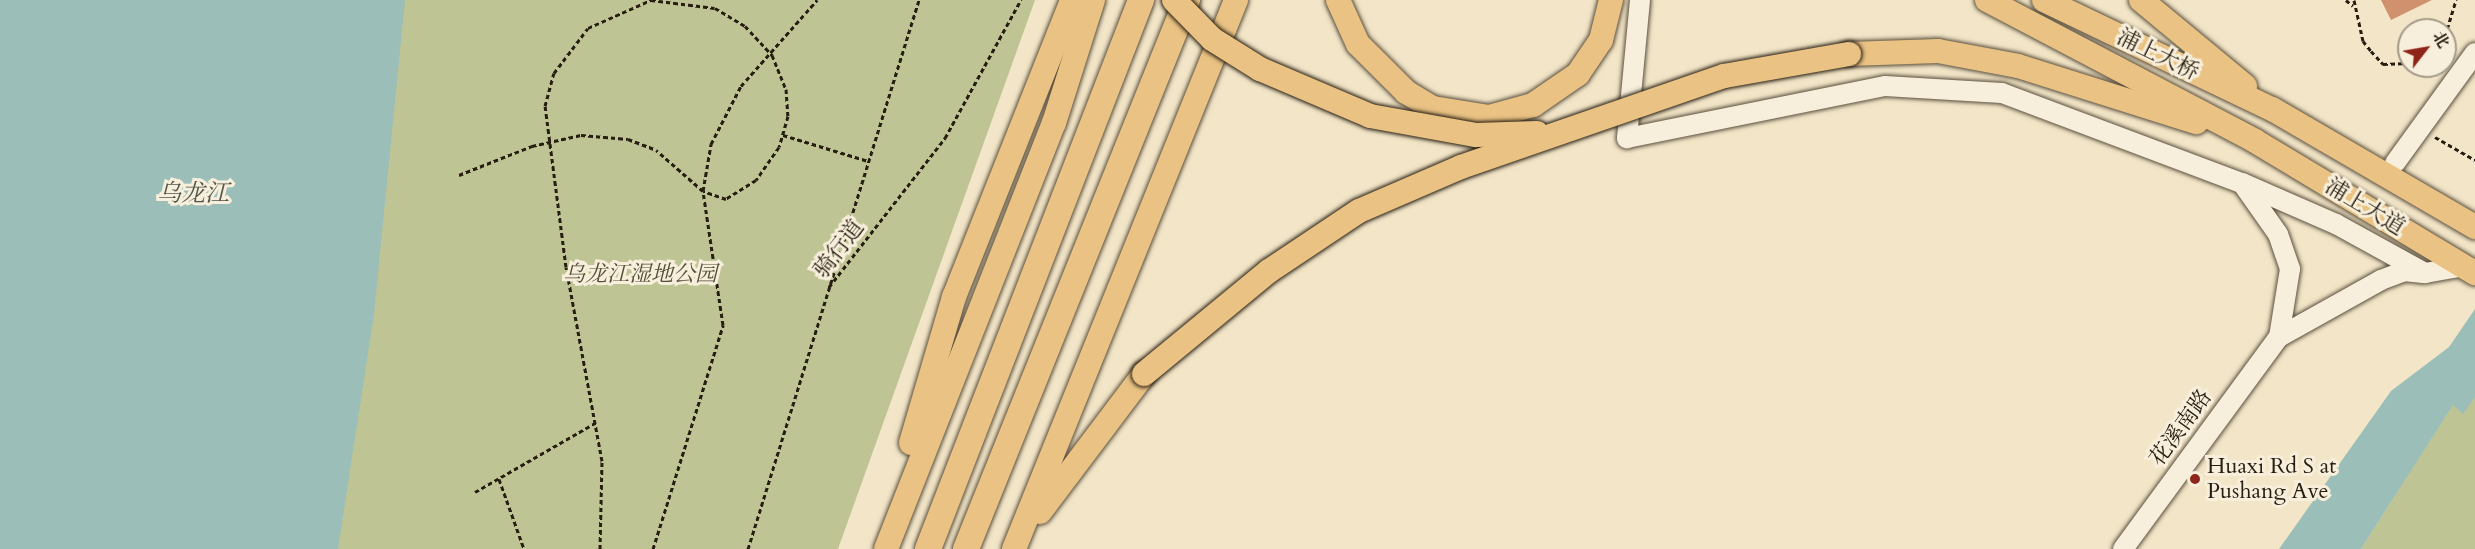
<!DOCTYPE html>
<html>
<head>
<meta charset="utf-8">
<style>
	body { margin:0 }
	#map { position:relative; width:2475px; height:549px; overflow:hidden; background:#f3e6c8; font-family:Cardo,"Noto Serif SC",serif }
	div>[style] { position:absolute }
	.green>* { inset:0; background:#bec494 }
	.water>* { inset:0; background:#9bbfb8 }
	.building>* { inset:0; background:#d0916e }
	.path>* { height:3px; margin-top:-1.5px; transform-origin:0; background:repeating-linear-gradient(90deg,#271d10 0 4.5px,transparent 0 7.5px) }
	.roads { filter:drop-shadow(0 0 2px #5a4f3e) drop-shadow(0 0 2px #5a4f3e) }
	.tertiary>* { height:20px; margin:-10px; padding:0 10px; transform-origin:10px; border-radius:10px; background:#f7efdb }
	.primary>* { height:24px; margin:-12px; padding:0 12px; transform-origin:12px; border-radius:12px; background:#eac384 }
	.trunk>* { height:26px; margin:-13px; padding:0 13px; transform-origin:13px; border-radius:13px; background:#eac384 }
	.path-bridge>* { height:3px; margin-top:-1.5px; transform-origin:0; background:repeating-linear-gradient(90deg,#271d10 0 4.5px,transparent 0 7.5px) }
	.bridges { filter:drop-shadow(0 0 2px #271d10) drop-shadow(0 0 2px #271d10) }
	.primary-bridge>* { height:24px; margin:-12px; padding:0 12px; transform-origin:12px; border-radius:12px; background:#eac384 }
	.dots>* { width:16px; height:16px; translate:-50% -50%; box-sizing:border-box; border:3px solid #f7efdb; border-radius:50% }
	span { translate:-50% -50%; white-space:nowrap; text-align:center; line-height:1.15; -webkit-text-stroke:6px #f7efdb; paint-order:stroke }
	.street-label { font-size:22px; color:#271d10 }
	.park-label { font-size:22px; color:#544f38; font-style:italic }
	.poi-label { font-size:22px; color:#271d10 }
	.left { translate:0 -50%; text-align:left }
	.water-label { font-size:24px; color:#50564b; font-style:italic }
	.north { position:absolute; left:2397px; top:18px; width:60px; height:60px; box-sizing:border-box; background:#f7efdb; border:2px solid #a49b8a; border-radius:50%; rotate:59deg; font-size:16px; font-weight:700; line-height:24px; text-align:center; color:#271d10 }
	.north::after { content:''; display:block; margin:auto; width:21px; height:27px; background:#8f2418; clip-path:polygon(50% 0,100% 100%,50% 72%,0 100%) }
</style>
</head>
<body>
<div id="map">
	<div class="green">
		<div style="clip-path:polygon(372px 0,1035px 0,838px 549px,304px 549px)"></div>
		<div style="clip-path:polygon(2475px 377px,2475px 549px,2361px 549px,2453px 404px)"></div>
	</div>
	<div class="water">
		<div style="clip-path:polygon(0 0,405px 0,374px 314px,338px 549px,0 549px)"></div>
		<div style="clip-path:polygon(2475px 309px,2475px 397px,2463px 414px,2453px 405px,2361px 549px,2279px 549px,2391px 391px,2449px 347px)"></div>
	</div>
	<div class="building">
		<div style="clip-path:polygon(2381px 0,2432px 0,2391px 20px)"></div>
	</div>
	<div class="path">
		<div style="left:2346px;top:0;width:9px;rotate:41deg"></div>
		<div style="left:2354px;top:0;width:42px;rotate:77.6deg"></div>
		<div style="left:2363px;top:41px;width:13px;rotate:51deg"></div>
		<div style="left:2371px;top:51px;width:18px;rotate:47deg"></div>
		<div style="left:2383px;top:64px;width:26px;rotate:-2deg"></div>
		<div style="left:2445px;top:36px;width:38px;rotate:-73deg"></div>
		<div style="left:783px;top:135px;width:89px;rotate:17deg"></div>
		<div style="left:2435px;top:137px;width:46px;rotate:29.9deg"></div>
		<div style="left:829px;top:287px;width:189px;rotate:-52.1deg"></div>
		<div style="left:945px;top:138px;width:158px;rotate:-61.2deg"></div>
		<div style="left:499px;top:479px;width:74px;rotate:70.3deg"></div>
		<div style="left:475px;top:492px;width:138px;rotate:-29.9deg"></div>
		<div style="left:600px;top:549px;width:88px;rotate:-88.7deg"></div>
		<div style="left:602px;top:461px;width:197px;rotate:-100.5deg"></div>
		<div style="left:566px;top:267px;width:162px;rotate:-97.4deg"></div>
		<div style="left:545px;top:106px;width:34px;rotate:-75deg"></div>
		<div style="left:554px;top:73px;width:56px;rotate:-52.9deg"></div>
		<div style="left:588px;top:28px;width:69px;rotate:-24deg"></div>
		<div style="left:651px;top:0;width:64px;rotate:7.1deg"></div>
		<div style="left:715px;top:8px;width:35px;rotate:31deg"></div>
		<div style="left:745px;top:26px;width:40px;rotate:47deg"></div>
		<div style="left:772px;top:55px;width:37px;rotate:68deg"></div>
		<div style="left:786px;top:89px;width:27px;rotate:86deg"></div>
		<div style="left:788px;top:116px;width:32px;rotate:106deg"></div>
		<div style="left:779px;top:147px;width:40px;rotate:124.9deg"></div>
		<div style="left:756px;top:180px;width:36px;rotate:148deg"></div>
		<div style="left:726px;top:199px;width:24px;rotate:-161deg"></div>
		<div style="left:703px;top:191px;width:62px;rotate:-138.9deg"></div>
		<div style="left:653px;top:549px;width:235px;rotate:-72.6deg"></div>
		<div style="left:723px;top:325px;width:135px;rotate:-98.5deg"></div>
		<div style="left:703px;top:191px;width:48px;rotate:-80.3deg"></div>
		<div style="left:711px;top:144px;width:65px;rotate:-62.7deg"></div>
		<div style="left:741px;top:86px;width:115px;rotate:-48.5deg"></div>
		<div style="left:748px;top:549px;width:575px;rotate:-72.7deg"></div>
	</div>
	<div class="roads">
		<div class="tertiary">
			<div style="left:1640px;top:0;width:139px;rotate:95.4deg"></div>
			<div style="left:1627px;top:138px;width:263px;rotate:-11.4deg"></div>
			<div style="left:1885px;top:86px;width:117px;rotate:3.4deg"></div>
			<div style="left:2002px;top:93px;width:256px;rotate:20.6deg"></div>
			<div style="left:2242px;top:183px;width:103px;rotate:23.6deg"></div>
			<div style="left:2336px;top:224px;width:102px;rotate:28.8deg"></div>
			<div style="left:2425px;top:273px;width:39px;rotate:-10deg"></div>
			<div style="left:2395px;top:163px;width:136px;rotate:-54deg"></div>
			<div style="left:2242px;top:183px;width:62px;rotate:54.8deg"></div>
			<div style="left:2278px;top:234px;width:37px;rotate:71deg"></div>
			<div style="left:2290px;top:269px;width:69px;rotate:99.2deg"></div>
			<div style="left:2123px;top:549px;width:263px;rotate:-53.7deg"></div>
			<div style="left:2279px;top:337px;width:117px;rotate:-29.2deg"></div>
			<div style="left:2381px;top:280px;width:25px;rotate:-21deg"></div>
			<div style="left:2404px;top:271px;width:19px;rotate:6deg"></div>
		</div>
		<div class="primary">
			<div style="left:1338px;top:0;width:48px;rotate:65.6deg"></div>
			<div style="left:1358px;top:44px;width:68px;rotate:45deg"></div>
			<div style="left:1406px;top:92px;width:31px;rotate:31deg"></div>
			<div style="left:1433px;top:108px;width:57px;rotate:9.1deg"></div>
			<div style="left:1489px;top:117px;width:46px;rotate:-15.3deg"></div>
			<div style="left:1533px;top:105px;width:55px;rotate:-34.6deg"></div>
			<div style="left:1578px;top:74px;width:41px;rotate:-55.9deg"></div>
			<div style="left:1601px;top:40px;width:41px;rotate:-76deg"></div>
			<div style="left:1987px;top:0;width:303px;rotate:27.7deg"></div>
			<div style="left:2255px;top:141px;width:257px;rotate:31deg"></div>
			<div style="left:2044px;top:0;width:253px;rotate:25.6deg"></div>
			<div style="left:2272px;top:109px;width:235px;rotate:30.2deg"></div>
			<div style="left:2141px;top:0;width:135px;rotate:39.6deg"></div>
			<div style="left:1849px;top:54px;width:89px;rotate:-1.9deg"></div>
			<div style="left:1938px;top:51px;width:81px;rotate:10.6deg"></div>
			<div style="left:2018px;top:66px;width:187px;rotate:17.5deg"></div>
			<div style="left:911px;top:443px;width:152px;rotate:-73.6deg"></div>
			<div style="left:954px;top:297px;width:320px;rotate:-68.3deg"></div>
			<div style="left:1040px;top:512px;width:173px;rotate:-53deg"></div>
			<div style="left:886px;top:549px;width:458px;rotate:-68.5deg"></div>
			<div style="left:1054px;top:123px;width:129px;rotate:-72.4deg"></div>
			<div style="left:1014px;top:549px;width:592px;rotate:-67.98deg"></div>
		</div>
		<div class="trunk">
			<div style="left:928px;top:549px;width:589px;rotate:-68.79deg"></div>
			<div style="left:966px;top:549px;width:592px;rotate:-68.07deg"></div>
		</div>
	</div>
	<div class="path-bridge">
		<div style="left:459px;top:175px;width:79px;rotate:-21.7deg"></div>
		<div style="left:532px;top:146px;width:50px;rotate:-12.7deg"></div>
		<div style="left:581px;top:135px;width:47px;rotate:4.9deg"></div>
		<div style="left:628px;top:139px;width:30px;rotate:21deg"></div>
	</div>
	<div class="bridges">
		<div class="primary-bridge">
			<div style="left:1174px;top:0;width:54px;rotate:45.7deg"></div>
			<div style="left:1212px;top:39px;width:57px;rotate:32deg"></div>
			<div style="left:1260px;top:69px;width:120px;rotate:23.1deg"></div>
			<div style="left:1370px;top:116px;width:108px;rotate:10.2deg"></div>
			<div style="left:1476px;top:135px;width:61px;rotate:-1.9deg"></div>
			<div style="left:1144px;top:374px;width:162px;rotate:-39.5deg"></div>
			<div style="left:1269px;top:271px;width:108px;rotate:-33.7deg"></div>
			<div style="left:1359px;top:211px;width:111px;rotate:-23.3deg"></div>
			<div style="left:1461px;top:167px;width:278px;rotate:-19.1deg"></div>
			<div style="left:1724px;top:76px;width:127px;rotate:-10deg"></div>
		</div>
	</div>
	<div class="dots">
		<div style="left:2195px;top:479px;background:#8f2418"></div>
	</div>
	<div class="street-label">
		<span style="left:2158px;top:55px;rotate:26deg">浦上大桥</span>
		<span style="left:2365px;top:207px;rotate:31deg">浦上大道</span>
		<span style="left:839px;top:249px;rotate:-53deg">骑行道</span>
		<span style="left:2181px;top:428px;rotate:-54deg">花溪南路</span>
	</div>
	<div class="park-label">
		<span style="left:640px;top:275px">乌龙江湿地公园</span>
	</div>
	<div class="poi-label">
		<span class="left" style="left:2207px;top:479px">Huaxi Rd S at<br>Pushang Ave</span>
	</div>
	<div class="water-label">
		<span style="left:193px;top:194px">乌龙江</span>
	</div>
	<div class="north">北</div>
</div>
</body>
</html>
